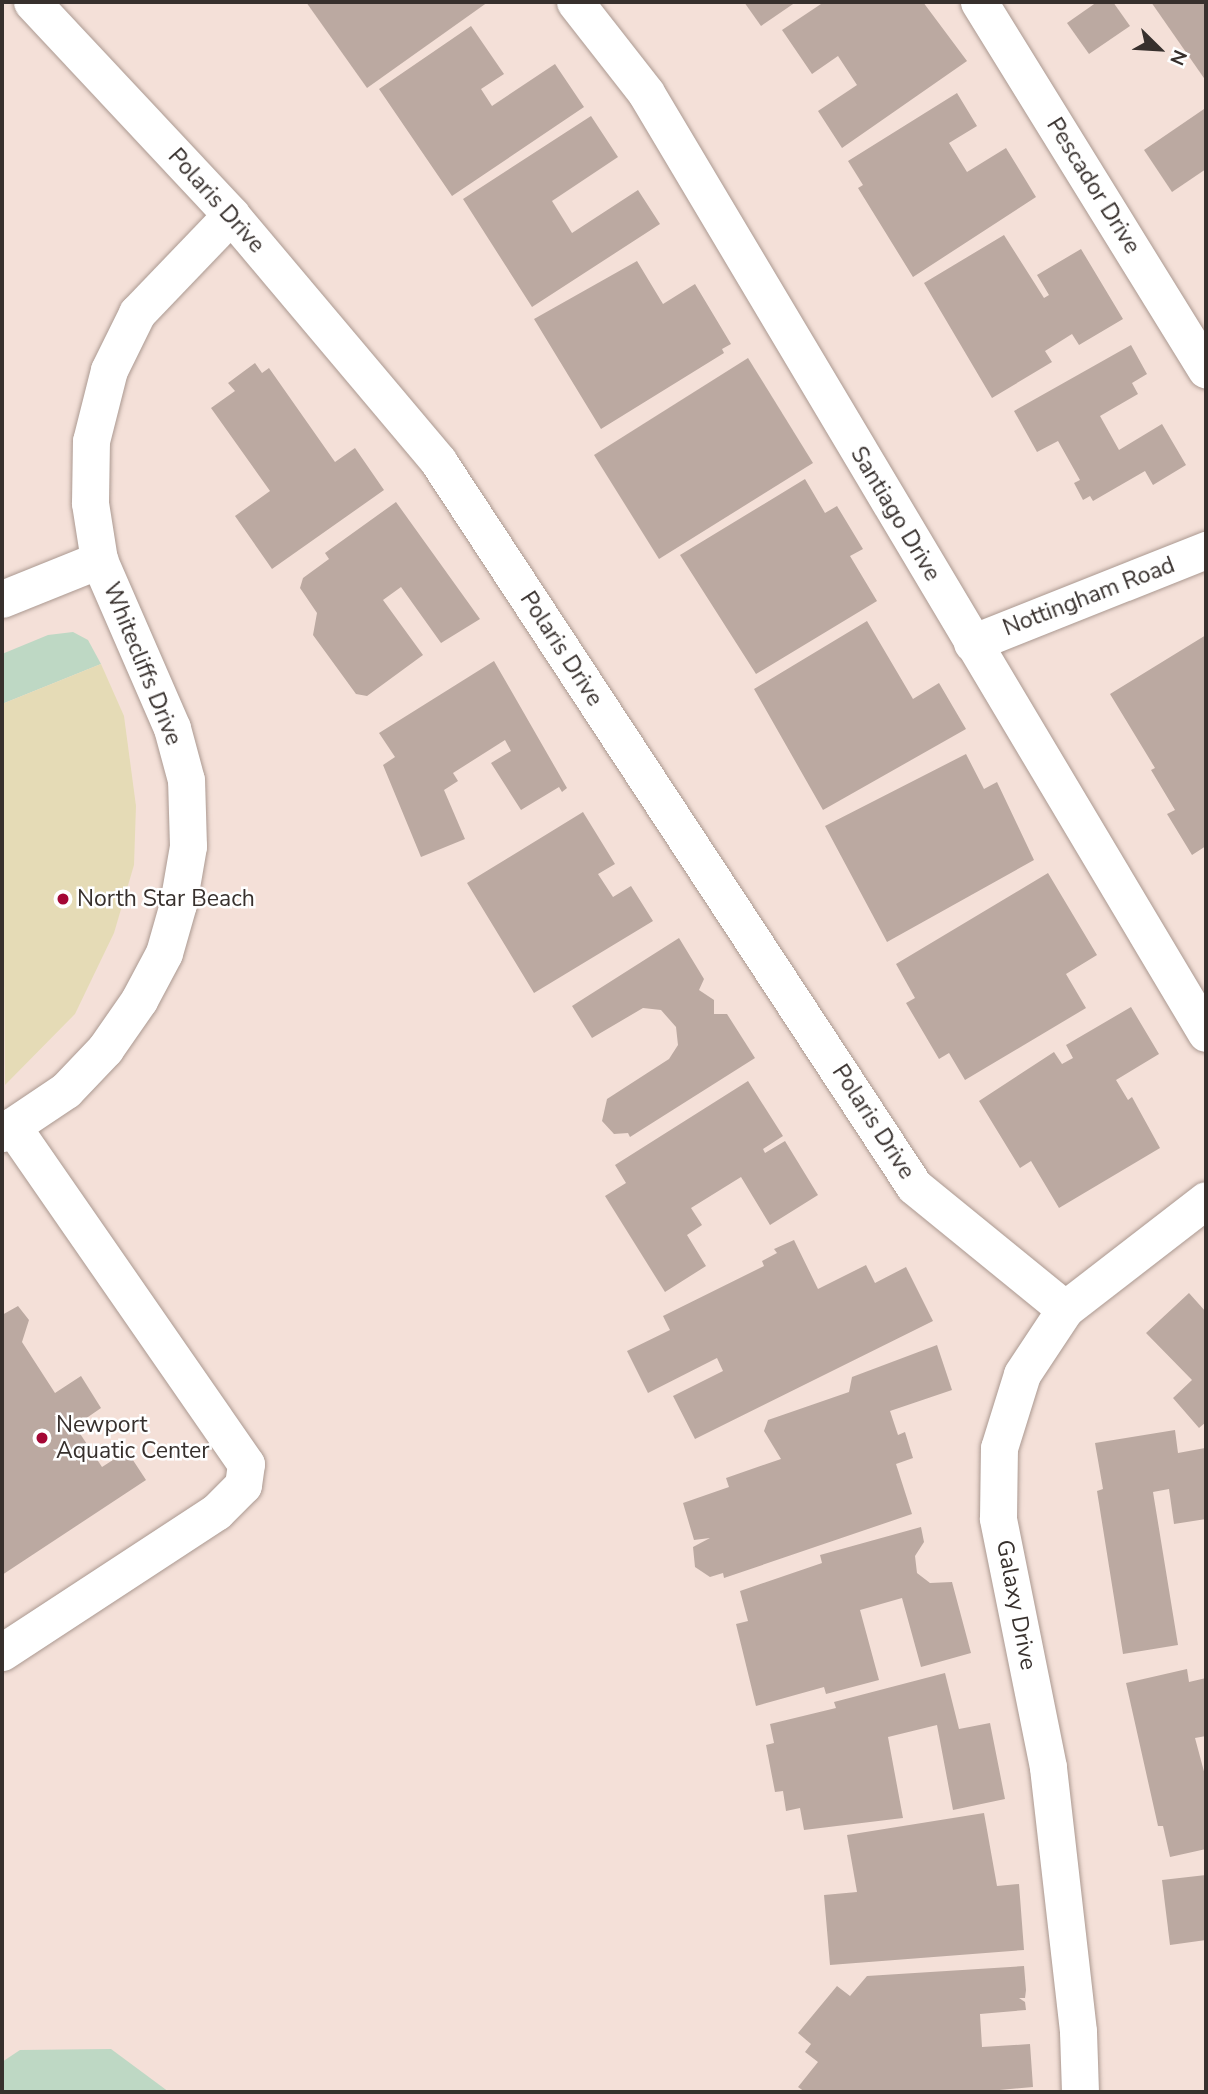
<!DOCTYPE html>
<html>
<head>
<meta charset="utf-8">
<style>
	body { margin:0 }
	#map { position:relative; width:1208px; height:2094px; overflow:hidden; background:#f4e0d8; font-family:"Nunito Sans",sans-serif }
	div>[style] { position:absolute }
	.green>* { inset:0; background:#bed8c4 }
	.sand>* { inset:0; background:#e5dbb6 }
	.building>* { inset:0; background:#bba9a1 }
	.roads { filter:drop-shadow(0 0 2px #ab9991) drop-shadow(0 0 2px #ab9991) }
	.minor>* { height:37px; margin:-18.5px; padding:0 18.5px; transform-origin:18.5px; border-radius:18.5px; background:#fff }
	.dots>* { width:19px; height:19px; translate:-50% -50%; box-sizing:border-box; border:4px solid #fff; border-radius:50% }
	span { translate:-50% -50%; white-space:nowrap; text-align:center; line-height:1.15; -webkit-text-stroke:5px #fff; paint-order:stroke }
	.street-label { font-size:23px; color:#37302d }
	.poi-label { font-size:23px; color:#37302d }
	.left { translate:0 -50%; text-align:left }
	.frame { position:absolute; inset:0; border:4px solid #37302d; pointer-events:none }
	.north { position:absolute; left:1124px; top:14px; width:70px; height:70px; -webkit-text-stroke:5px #fff; paint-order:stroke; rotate:114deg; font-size:19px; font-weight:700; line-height:28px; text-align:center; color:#37302d }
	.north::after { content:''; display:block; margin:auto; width:24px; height:32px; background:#37302d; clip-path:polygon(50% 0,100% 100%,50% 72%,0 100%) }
</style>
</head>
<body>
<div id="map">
	<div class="green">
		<div style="clip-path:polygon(73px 632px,88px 640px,101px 664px,2px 704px,2px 654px,48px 635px)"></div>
		<div style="clip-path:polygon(111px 2049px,169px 2092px,2px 2092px,2px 2062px,20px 2050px)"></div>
	</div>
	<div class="sand">
		<div style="clip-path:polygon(101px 664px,124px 716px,136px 806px,134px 865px,114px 933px,75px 1014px,5px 1085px,2px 704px)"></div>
	</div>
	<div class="building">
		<div style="clip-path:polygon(306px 2px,488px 2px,367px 88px)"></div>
		<div style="clip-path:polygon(744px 2px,796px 2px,761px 26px)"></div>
		<div style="clip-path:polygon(824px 2px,923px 2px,967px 61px,842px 148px,818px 111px,857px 85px,838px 56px,812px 74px,782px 30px)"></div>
		<div style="clip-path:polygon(1097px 2px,1113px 2px,1130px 26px,1089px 54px,1067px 23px)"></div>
		<div style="clip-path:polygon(1151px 2px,1206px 2px,1206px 81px)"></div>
		<div style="clip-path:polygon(471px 26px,504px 74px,481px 89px,492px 106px,555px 64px,584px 107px,452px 196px,379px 89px)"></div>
		<div style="clip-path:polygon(957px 93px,977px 126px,949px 143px,967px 172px,1006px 148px,1036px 197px,913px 277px,858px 188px,863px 185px,848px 161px)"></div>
		<div style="clip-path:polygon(1204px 109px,1206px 169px,1172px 192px,1144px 150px)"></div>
		<div style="clip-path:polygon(591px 116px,618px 157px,552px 201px,572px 233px,638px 190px,660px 224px,532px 307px,463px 199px)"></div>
		<div style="clip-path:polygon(1004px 235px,1044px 298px,1049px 295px,1037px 275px,1081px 249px,1123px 319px,1079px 345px,1072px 334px,1045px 351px,1052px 362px,992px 398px,924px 283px)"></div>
		<div style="clip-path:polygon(637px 261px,663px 304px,695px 284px,731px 344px,722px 349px,724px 353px,601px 429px,534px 319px)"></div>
		<div style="clip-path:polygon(1131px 345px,1147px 374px,1132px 383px,1138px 394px,1100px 416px,1119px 450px,1162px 424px,1186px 465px,1153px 485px,1145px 471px,1093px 501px,1090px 496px,1083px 500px,1074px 483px,1080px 480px,1058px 441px,1037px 452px,1014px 411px)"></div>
		<div style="clip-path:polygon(748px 358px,813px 463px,659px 559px,594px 455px)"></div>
		<div style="clip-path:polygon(255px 363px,262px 373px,269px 368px,335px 462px,355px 448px,384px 490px,272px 569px,235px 516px,270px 491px,211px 408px,235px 391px,228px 383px)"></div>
		<div style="clip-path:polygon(805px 479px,825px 513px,837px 506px,863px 549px,850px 556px,877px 601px,756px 674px,680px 555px)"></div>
		<div style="clip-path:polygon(396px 502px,480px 619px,441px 643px,401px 587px,383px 600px,423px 655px,367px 696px,356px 694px,313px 635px,317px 613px,300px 588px,303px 578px,329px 559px,325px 553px)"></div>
		<div style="clip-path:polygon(867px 621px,913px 699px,939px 683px,966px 729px,823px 810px,754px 689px)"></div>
		<div style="clip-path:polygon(1206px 635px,1206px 846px,1192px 855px,1167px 814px,1175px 810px,1151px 770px,1155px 768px,1110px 694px)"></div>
		<div style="clip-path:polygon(494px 661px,567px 788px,562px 792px,559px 787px,521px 810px,491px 763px,511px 751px,505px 740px,453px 773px,458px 781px,444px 790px,465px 839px,421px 857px,383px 765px,395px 757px,379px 733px)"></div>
		<div style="clip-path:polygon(966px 754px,984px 789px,997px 782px,1034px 860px,887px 942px,825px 826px)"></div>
		<div style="clip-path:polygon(583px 812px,615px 864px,598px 874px,613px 897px,631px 886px,653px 921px,534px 993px,467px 883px)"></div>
		<div style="clip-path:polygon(1048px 873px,1097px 955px,1066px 974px,1086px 1008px,965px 1080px,949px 1053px,939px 1059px,906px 1003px,915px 998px,896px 964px)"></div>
		<div style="clip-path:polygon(679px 938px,704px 979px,699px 990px,714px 1000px,714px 1014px,727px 1014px,755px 1058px,630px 1137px,628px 1133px,614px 1134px,602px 1121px,607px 1099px,669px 1059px,678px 1045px,676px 1027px,661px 1010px,643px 1008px,592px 1038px,572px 1006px)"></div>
		<div style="clip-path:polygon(1131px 1007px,1159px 1054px,1116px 1080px,1128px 1100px,1132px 1097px,1160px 1148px,1059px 1208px,1031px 1161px,1020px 1168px,979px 1101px,1054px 1052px,1062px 1064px,1073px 1058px,1066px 1045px)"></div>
		<div style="clip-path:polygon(748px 1081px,783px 1136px,763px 1149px,765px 1153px,785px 1141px,818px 1195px,770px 1225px,741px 1177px,691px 1208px,702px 1225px,687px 1235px,706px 1266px,665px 1292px,605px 1196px,626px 1183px,615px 1165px)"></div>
		<div style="clip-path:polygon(794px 1240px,818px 1289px,866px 1265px,875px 1283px,906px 1267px,933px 1321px,695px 1439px,673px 1396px,723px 1371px,717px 1358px,648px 1393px,627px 1351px,670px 1330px,663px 1316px,764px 1266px,762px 1261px,777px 1253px,774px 1249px)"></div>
		<div style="clip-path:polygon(1189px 1293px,1206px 1312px,1206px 1422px,1199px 1428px,1173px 1398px,1192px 1380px,1146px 1333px)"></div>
		<div style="clip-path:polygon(18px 1306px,29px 1320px,22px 1342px,55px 1393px,81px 1376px,101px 1408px,75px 1426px,102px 1467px,127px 1451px,146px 1480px,2px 1575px,2px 1315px)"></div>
		<div style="clip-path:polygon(937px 1345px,952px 1390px,890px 1411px,898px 1435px,905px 1432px,913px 1458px,896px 1464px,912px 1514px,724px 1578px,723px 1573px,710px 1577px,695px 1567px,693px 1547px,710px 1538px,694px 1540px,683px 1503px,729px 1487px,726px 1478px,781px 1459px,764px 1431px,768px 1420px,849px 1392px,852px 1377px)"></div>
		<div style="clip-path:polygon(1175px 1430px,1178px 1453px,1205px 1448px,1206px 1455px,1206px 1519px,1174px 1524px,1169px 1489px,1153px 1492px,1178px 1645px,1123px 1654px,1097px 1491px,1103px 1489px,1095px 1443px)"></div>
		<div style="clip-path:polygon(921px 1527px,924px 1542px,915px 1556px,917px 1573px,930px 1583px,952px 1582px,971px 1653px,921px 1667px,902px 1598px,860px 1610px,879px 1680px,826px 1694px,824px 1687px,756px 1706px,736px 1624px,748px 1621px,740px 1591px,822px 1563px,820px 1555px)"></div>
		<div style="clip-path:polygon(1187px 1669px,1189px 1682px,1206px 1678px,1206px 1736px,1195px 1738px,1206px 1779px,1206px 1849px,1170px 1857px,1163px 1826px,1158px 1826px,1126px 1683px)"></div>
		<div style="clip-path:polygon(945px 1673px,959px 1729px,990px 1723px,1005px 1799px,953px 1810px,937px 1725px,888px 1737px,903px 1818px,804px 1830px,800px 1808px,786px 1811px,783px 1791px,775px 1792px,766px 1745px,774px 1743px,770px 1724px,836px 1708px,834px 1702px)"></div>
		<div style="clip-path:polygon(984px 1813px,997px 1886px,1019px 1884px,1024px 1950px,830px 1965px,824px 1895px,857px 1892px,847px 1835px)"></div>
		<div style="clip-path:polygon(1206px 1875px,1206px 1940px,1170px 1945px,1162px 1880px)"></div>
		<div style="clip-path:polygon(1024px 1966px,1026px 1990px,1025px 1998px,1019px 1998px,1025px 2002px,1026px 2010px,980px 2014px,982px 2047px,1030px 2044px,1033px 2087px,978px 2092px,805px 2092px,798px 2087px,818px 2062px,805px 2052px,811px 2044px,798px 2033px,837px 1986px,850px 1996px,867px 1976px)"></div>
	</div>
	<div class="roads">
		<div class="minor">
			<div style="left:32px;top:2px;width:291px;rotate:46.9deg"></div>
			<div style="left:231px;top:215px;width:322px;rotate:49.9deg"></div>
			<div style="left:438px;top:461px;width:867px;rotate:56.71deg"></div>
			<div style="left:914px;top:1186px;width:195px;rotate:39.2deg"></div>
			<div style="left:575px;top:2px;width:115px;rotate:52deg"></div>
			<div style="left:646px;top:93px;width:1094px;rotate:59.22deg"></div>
			<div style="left:979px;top:2px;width:432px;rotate:58.3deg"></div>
			<div style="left:2px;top:599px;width:105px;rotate:-21.9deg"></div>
			<div style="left:972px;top:643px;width:252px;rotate:-21.7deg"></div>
			<div style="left:2px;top:1133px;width:77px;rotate:-33.9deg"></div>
			<div style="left:66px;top:1090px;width:57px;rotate:-46.4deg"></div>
			<div style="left:105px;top:1049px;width:60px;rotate:-55.2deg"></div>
			<div style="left:139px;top:1000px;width:53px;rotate:-62deg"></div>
			<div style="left:164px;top:953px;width:51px;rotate:-74.1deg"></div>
			<div style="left:178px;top:904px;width:59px;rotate:-80.2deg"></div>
			<div style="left:188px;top:846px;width:66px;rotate:-91.7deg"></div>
			<div style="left:186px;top:780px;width:54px;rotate:-105.1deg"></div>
			<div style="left:172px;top:728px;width:183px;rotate:-113.5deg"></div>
			<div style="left:99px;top:560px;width:58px;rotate:-99deg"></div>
			<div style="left:90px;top:503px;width:62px;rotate:-89.1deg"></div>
			<div style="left:91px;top:441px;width:73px;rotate:-75.8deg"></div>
			<div style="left:109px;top:370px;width:64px;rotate:-63.8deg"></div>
			<div style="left:137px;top:313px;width:136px;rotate:-46.2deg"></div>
			<div style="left:2px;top:1652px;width:256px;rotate:-33.2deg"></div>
			<div style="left:216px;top:1512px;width:38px;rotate:-45deg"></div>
			<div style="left:243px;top:1485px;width:21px;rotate:-82deg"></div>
			<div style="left:246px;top:1464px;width:411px;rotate:-124.7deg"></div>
			<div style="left:1080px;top:2092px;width:61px;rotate:-91.9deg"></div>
			<div style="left:1078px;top:2031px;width:266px;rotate:-96.5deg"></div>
			<div style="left:1048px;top:1767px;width:254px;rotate:-101.4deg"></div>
			<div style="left:998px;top:1518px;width:70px;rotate:-89.2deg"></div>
			<div style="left:999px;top:1448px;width:77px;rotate:-72.7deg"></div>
			<div style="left:1022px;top:1374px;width:78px;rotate:-56.5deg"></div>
			<div style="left:1065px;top:1309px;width:178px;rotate:-37.7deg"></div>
		</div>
	</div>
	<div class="dots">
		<div style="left:63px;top:899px;background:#a40735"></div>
		<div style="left:42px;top:1438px;background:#a40735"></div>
	</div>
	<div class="street-label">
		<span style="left:1093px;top:186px;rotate:58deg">Pescador Drive</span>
		<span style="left:216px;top:201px;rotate:48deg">Polaris Drive</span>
		<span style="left:895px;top:514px;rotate:59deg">Santiago Drive</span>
		<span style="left:1089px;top:597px;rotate:-21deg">Nottingham Road</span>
		<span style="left:561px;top:649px;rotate:57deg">Polaris Drive</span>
		<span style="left:142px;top:664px;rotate:68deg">Whitecliffs Drive</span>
		<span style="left:873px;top:1122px;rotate:57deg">Polaris Drive</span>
		<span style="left:1016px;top:1605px;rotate:79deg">Galaxy Drive</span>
	</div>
	<div class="poi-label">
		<span class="left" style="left:77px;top:899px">North Star Beach</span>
		<span class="left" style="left:56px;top:1438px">Newport<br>Aquatic Center</span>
	</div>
	<div class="frame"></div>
	<div class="north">N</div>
</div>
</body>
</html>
